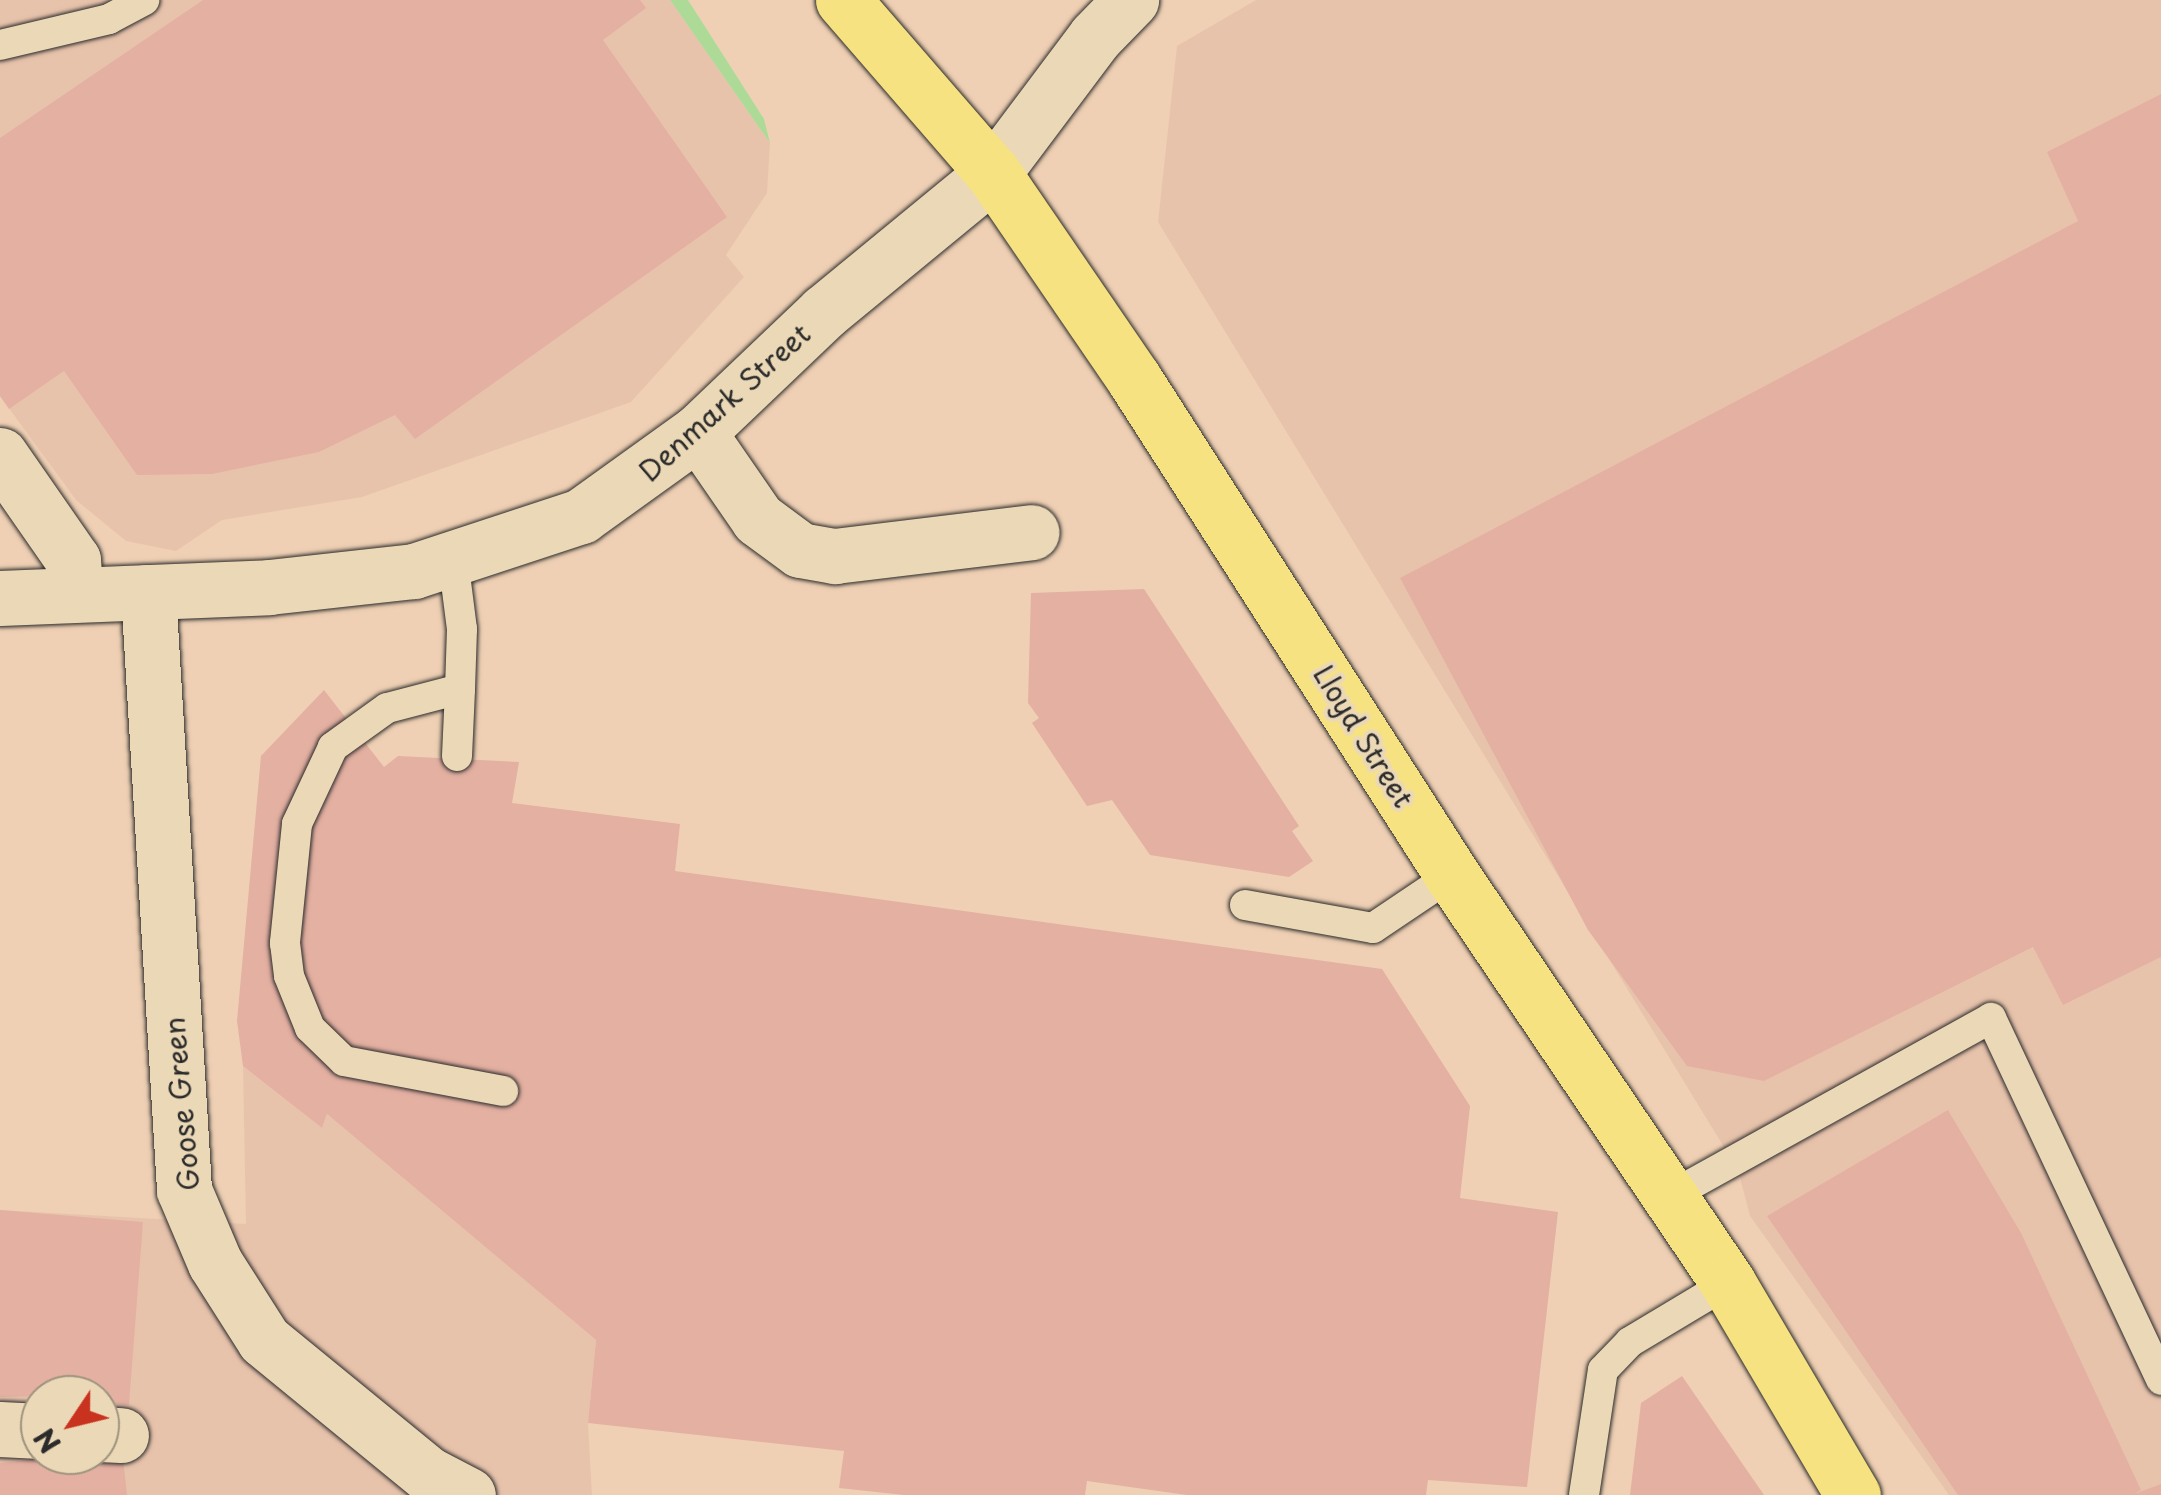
<!DOCTYPE html>
<html>
<head>
<meta charset="utf-8">
<style>
	body { margin:0 }
	#map { position:relative; width:2161px; height:1495px; overflow:hidden; background:#efd0b4; font-family:"Playpen Sans",sans-serif }
	div>[style] { position:absolute }
	.built>* { inset:0; background:#e8c3ac }
	.green>* { inset:0; background:#aeda98 }
	.building>* { inset:0; background:#e4b0a2 }
	.roads { filter:drop-shadow(0 0 2px #2b2b2b) drop-shadow(0 0 2px #2b2b2b) }
	.lane>* { height:30px; margin:-15px; padding:0 15px; transform-origin:15px; border-radius:15px; background:#ebd8b6 }
	.street>* { height:55px; margin:-27.5px; padding:0 27.5px; transform-origin:27.5px; border-radius:27.5px; background:#ebd8b6 }
	.primary>* { height:55px; margin:-27.5px; padding:0 27.5px; transform-origin:27.5px; border-radius:27.5px; background:#f7e281 }
	span { translate:-50% -50%; white-space:nowrap; text-align:center; line-height:1.15; -webkit-text-stroke:8px #ebd8b6; paint-order:stroke }
	.street-label { font-size:28px; color:#2b2b2b }
	.north { position:absolute; left:20px; top:1375px; width:100px; height:100px; box-sizing:border-box; background:#ebd8b6; border:2px solid #9e937e; border-radius:50%; rotate:235deg; font-size:28px; font-weight:700; line-height:40px; text-align:center; color:#2b2b2b }
	.north::after { content:''; display:block; margin:auto; width:35px; height:45px; background:#c8321e; clip-path:polygon(50% 0,100% 100%,50% 72%,0 100%) }
</style>
</head>
<body>
<div id="map">
	<div class="built">
		<div style="clip-path:polygon(0 0,670px 0,770px 143px,767px 193px,726px 255px,744px 277px,631px 402px,362px 497px,222px 520px,176px 551px,126px 541px,76px 500px,0 396px)"></div>
		<div style="clip-path:polygon(1256px 0,2161px 0,2161px 1495px,1949px 1495px,1750px 1216px,1738px 1170px,1158px 222px,1177px 46px)"></div>
		<div style="clip-path:polygon(evenodd,243px 1066px,322px 1128px,327px 1114px,596px 1340px,588px 1423px,592px 1495px,0 1495px,0 1210px,246px 1224px,243px 1066px,40px 1395px,100px 1395px,100px 1455px,40px 1455px,40px 1395px)"></div>
	</div>
	<div class="green">
		<div style="clip-path:polygon(670px 0,688px 0,764px 119px,770px 143px)"></div>
	</div>
	<div class="building">
		<div style="clip-path:polygon(203px 0,640px 0,646px 8px,603px 40px,727px 217px,415px 439px,395px 415px,319px 452px,212px 474px,137px 475px,64px 371px,9px 409px,0 396px,0 138px)"></div>
		<div style="clip-path:polygon(2161px 94px,2161px 957px,2063px 1005px,2033px 947px,1764px 1081px,1687px 1066px,1588px 930px,1400px 578px,2078px 221px,2047px 152px)"></div>
		<div style="clip-path:polygon(1144px 589px,1299px 826px,1292px 831px,1313px 861px,1289px 877px,1150px 855px,1112px 800px,1087px 806px,1032px 723px,1039px 718px,1028px 703px,1031px 593px)"></div>
		<div style="clip-path:polygon(324px 690px,384px 767px,398px 756px,519px 762px,512px 803px,680px 824px,675px 871px,1382px 969px,1470px 1106px,1460px 1198px,1558px 1212px,1527px 1487px,1428px 1480px,1426px 1495px,1187px 1495px,1087px 1481px,1085px 1495px,904px 1495px,839px 1488px,844px 1451px,588px 1423px,596px 1340px,327px 1114px,322px 1128px,243px 1066px,237px 1021px,261px 756px)"></div>
		<div style="clip-path:polygon(1948px 1110px,2021px 1233px,2141px 1490px,2134px 1494px,2161px 1484px,2161px 1495px,1958px 1495px,1767px 1216px)"></div>
		<div style="clip-path:polygon(0 1210px,143px 1222px,129px 1405px,100px 1403px,100px 1395px,0 1397px)"></div>
		<div style="clip-path:polygon(1682px 1376px,1764px 1495px,1630px 1495px,1641px 1403px)"></div>
		<div style="clip-path:polygon(29px 1454px,123px 1458px,127px 1495px,0 1495px,0 1463px,29px 1460px)"></div>
	</div>
	<div class="roads">
		<div class="lane">
			<div style="left:0;top:45px;width:112px;rotate:-13.4deg"></div>
			<div style="left:109px;top:19px;width:40px;rotate:-28deg"></div>
			<div style="left:453px;top:559px;width:71px;rotate:82.7deg"></div>
			<div style="left:462px;top:629px;width:60px;rotate:91.9deg"></div>
			<div style="left:460px;top:689px;width:75px;rotate:165.4deg"></div>
			<div style="left:387px;top:708px;width:67px;rotate:144.2deg"></div>
			<div style="left:333px;top:747px;width:85px;rotate:115.1deg"></div>
			<div style="left:297px;top:824px;width:120px;rotate:95.8deg"></div>
			<div style="left:285px;top:943px;width:33px;rotate:83deg"></div>
			<div style="left:289px;top:976px;width:56px;rotate:68deg"></div>
			<div style="left:310px;top:1028px;width:47px;rotate:44.1deg"></div>
			<div style="left:344px;top:1061px;width:162px;rotate:10.7deg"></div>
			<div style="left:457px;top:756px;width:67px;rotate:-87.4deg"></div>
			<div style="left:1245px;top:905px;width:130px;rotate:10.2deg"></div>
			<div style="left:1373px;top:928px;width:95px;rotate:-33.9deg"></div>
			<div style="left:1670px;top:1196px;width:367px;rotate:-29deg"></div>
			<div style="left:1991px;top:1018px;width:400px;rotate:64.8deg"></div>
			<div style="left:1584px;top:1495px;width:126px;rotate:-81.4deg"></div>
			<div style="left:1603px;top:1370px;width:39px;rotate:-46deg"></div>
			<div style="left:1630px;top:1342px;width:114px;rotate:-31deg"></div>
		</div>
		<div class="street">
			<div style="left:698px;top:432px;width:106px;rotate:55.4deg"></div>
			<div style="left:758px;top:519px;width:52px;rotate:36.4deg"></div>
			<div style="left:800px;top:550px;width:36px;rotate:10deg"></div>
			<div style="left:835px;top:556px;width:198px;rotate:-6.9deg"></div>
			<div style="left:0;top:455px;width:128px;rotate:55.2deg"></div>
			<div style="left:73px;top:560px;width:32px;rotate:86deg"></div>
			<div style="left:148px;top:592px;width:599px;rotate:86.55deg"></div>
			<div style="left:184px;top:1190px;width:79px;rotate:67deg"></div>
			<div style="left:215px;top:1263px;width:91px;rotate:57.5deg"></div>
			<div style="left:264px;top:1340px;width:212px;rotate:39.3deg"></div>
			<div style="left:428px;top:1474px;width:45px;rotate:27.7deg"></div>
			<div style="left:0;top:598px;width:269px;rotate:-2.3deg"></div>
			<div style="left:269px;top:587px;width:146px;rotate:-6.3deg"></div>
			<div style="left:414px;top:571px;width:176px;rotate:-18.2deg"></div>
			<div style="left:581px;top:516px;width:144px;rotate:-35.7deg"></div>
			<div style="left:698px;top:432px;width:174px;rotate:-43.6deg"></div>
			<div style="left:824px;top:312px;width:219px;rotate:-39.4deg"></div>
			<div style="left:993px;top:173px;width:170px;rotate:-53.1deg"></div>
			<div style="left:1095px;top:37px;width:52px;rotate:-45.8deg"></div>
			<div style="left:0;top:1429px;width:40px;rotate:2.9deg"></div>
			<div style="left:100px;top:1434px;width:21px;rotate:3deg"></div>
		</div>
		<div class="primary">
			<div style="left:843px;top:0;width:229px;rotate:49.1deg"></div>
			<div style="left:993px;top:173px;width:250px;rotate:55.6deg"></div>
			<div style="left:1134px;top:379px;width:589px;rotate:57.33deg"></div>
			<div style="left:1452px;top:875px;width:493px;rotate:55.9deg"></div>
			<div style="left:1728px;top:1283px;width:246px;rotate:59.5deg"></div>
		</div>
	</div>
	<div class="street-label">
		<span style="left:724px;top:402px;rotate:-42deg">Denmark Street</span>
		<span style="left:1364px;top:736px;rotate:58deg">Lloyd Street</span>
		<span style="left:181px;top:1104px;rotate:-95deg">Goose Green</span>
	</div>
	<div class="north">N</div>
</div>
</body>
</html>
